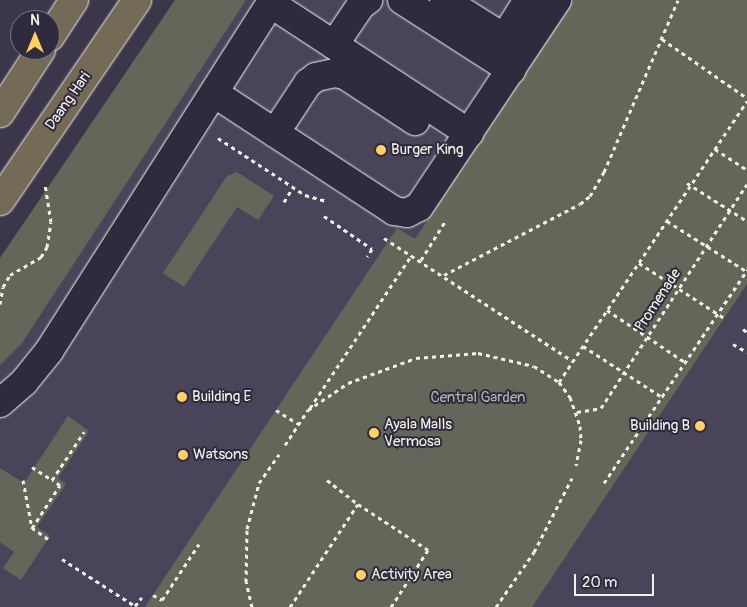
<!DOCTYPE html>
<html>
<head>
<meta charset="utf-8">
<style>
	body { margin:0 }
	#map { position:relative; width:747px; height:607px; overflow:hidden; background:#3b364a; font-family:Pangolin,sans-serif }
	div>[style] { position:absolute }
	.built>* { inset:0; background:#49445a }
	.green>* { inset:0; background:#636759 }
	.path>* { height:3px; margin-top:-1.5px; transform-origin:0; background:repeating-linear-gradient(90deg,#f4f1e8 0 4px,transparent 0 8px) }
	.roads { filter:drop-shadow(0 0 1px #f4f1e8) drop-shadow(0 0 1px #f4f1e8) }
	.minor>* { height:28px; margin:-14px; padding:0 14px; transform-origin:14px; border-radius:14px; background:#2f2a3d }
	.major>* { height:28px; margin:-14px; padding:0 14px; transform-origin:14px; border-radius:14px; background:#756a55 }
	.dots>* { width:14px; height:14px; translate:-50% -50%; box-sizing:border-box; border:2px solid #2f2a3d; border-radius:50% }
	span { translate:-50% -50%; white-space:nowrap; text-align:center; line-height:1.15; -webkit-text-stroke:4px #2f2a3d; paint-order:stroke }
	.street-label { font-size:15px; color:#f4f1e8 }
	.poi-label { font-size:15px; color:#f4f1e8 }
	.left { translate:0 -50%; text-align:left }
	.right { translate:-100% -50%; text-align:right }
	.park-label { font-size:15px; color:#b3b3a8 }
	.north { position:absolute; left:10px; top:10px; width:50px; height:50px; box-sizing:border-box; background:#2f2a3d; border:1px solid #7e7a81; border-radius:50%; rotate:0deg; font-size:14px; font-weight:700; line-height:20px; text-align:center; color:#f4f1e8 }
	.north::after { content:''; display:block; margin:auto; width:18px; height:22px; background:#ffd166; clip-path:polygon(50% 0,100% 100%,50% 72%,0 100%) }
	.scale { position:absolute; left:574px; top:574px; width:80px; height:22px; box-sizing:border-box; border:2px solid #f4f1e8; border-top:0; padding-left:6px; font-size:15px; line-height:18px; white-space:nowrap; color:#f4f1e8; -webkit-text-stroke:4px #2f2a3d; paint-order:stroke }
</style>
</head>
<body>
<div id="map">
	<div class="built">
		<div style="clip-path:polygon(175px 0,747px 0,747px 607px,0 607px,0 258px)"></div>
	</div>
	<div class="green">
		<div style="clip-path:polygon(175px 0,246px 0,22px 343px,0 365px,0 258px)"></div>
		<div style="clip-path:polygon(574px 0,747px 0,747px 284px,532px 607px,145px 607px,397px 228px,415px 239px)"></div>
		<div style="clip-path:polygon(237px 172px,274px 196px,258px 220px,237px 207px,184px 287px,163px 273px,227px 176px)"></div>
		<div style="clip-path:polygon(68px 416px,89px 431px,58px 478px,66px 484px,37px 527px,50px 536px,21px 580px,3px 568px,14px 552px,0 542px,0 468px,24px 483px)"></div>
	</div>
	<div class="path">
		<div style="left:662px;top:39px;width:103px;rotate:34.8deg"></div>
		<div style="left:218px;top:138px;width:104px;rotate:33.2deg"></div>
		<div style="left:305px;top:195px;width:22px;rotate:16deg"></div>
		<div style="left:715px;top:149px;width:38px;rotate:33deg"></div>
		<div style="left:687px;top:183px;width:71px;rotate:32.3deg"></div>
		<div style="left:284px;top:202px;width:17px;rotate:-59deg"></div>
		<div style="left:324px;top:216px;width:58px;rotate:34.5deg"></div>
		<div style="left:372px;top:249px;width:9px;rotate:122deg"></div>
		<div style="left:667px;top:221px;width:93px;rotate:32.3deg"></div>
		<div style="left:384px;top:238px;width:225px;rotate:33.1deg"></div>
		<div style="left:421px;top:260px;width:47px;rotate:-58deg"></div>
		<div style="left:639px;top:263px;width:101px;rotate:32.9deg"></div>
		<div style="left:444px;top:275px;width:153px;rotate:-27.6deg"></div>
		<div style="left:580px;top:204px;width:13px;rotate:-39deg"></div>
		<div style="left:590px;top:196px;width:28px;rotate:-60deg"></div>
		<div style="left:604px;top:172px;width:187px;rotate:-66.7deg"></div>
		<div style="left:0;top:304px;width:17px;rotate:-80deg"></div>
		<div style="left:3px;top:287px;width:14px;rotate:-60deg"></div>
		<div style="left:10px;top:275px;width:36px;rotate:-30deg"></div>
		<div style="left:41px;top:257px;width:12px;rotate:-59deg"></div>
		<div style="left:47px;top:247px;width:25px;rotate:-81deg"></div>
		<div style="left:51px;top:222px;width:37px;rotate:-99deg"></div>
		<div style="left:607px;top:310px;width:94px;rotate:33.7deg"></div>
		<div style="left:743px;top:329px;width:5px;rotate:37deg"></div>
		<div style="left:733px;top:344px;width:16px;rotate:30deg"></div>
		<div style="left:583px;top:346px;width:94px;rotate:32.8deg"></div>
		<div style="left:559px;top:382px;width:338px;rotate:-56.2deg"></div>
		<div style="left:310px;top:408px;width:182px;rotate:-56.4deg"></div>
		<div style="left:276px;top:410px;width:26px;rotate:32deg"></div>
		<div style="left:577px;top:412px;width:24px;rotate:-9deg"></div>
		<div style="left:601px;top:408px;width:267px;rotate:-56.9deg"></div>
		<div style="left:285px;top:445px;width:42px;rotate:-56.7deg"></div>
		<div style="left:308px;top:410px;width:48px;rotate:-34deg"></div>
		<div style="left:348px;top:383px;width:72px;rotate:-20.2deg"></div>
		<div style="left:416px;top:358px;width:62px;rotate:-4.6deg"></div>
		<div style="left:478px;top:353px;width:57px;rotate:13.1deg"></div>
		<div style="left:534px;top:366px;width:30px;rotate:33deg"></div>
		<div style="left:559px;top:382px;width:19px;rotate:54deg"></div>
		<div style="left:570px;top:397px;width:31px;rotate:71deg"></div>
		<div style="left:580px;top:426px;width:14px;rotate:86deg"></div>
		<div style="left:581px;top:440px;width:26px;rotate:101deg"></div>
		<div style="left:32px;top:467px;width:24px;rotate:33deg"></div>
		<div style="left:23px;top:480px;width:49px;rotate:79.4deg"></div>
		<div style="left:327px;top:480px;width:39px;rotate:38deg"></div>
		<div style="left:358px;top:504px;width:84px;rotate:33.3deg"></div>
		<div style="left:428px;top:550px;width:68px;rotate:123deg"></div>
		<div style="left:604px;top:483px;width:257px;rotate:-56.1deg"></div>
		<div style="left:48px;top:539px;width:19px;rotate:-145deg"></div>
		<div style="left:32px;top:528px;width:51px;rotate:-56.9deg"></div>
		<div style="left:60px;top:485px;width:9px;rotate:-148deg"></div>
		<div style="left:52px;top:480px;width:58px;rotate:-56.3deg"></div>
		<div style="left:62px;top:559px;width:87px;rotate:32.8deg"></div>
		<div style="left:153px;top:595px;width:10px;rotate:29deg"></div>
		<div style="left:162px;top:600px;width:67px;rotate:-56.5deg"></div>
		<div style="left:135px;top:606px;width:11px;rotate:-52deg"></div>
		<div style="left:252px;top:607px;width:26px;rotate:-103deg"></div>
		<div style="left:246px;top:582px;width:53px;rotate:-88.9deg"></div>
		<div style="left:247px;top:529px;width:48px;rotate:-75.4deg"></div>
		<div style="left:259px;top:483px;width:35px;rotate:-55deg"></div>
		<div style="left:290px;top:607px;width:123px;rotate:-56.6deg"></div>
		<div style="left:496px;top:607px;width:67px;rotate:-55.4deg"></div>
		<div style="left:534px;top:552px;width:83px;rotate:-62.8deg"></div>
	</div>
	<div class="roads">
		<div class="minor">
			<div style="left:402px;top:0;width:130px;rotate:32.7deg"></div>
			<div style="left:444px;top:0;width:71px;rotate:32.3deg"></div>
			<div style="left:504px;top:38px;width:45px;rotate:-57.7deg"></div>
			<div style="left:270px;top:3px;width:238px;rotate:33.2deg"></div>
			<div style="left:334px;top:45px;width:48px;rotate:-56deg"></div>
			<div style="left:361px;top:5px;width:9px;rotate:-36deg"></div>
			<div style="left:214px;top:93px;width:215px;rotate:33.2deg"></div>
			<div style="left:394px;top:211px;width:13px;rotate:9deg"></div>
			<div style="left:407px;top:213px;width:13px;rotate:-27deg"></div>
			<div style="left:419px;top:207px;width:249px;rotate:-56.3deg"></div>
			<div style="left:275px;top:133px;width:60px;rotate:-56.6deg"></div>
			<div style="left:308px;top:83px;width:10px;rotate:-37deg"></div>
			<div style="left:316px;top:77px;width:19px;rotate:-12deg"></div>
			<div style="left:335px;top:73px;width:10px;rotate:11deg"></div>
			<div style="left:345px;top:75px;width:84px;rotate:33.3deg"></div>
			<div style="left:0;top:403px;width:32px;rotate:-41deg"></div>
			<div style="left:24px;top:382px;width:40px;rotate:-51deg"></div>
			<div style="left:49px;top:351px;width:416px;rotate:-57.5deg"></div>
		</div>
		<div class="major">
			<div style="left:50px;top:37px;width:44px;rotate:-57deg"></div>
			<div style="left:0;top:113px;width:75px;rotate:-56.9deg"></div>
			<div style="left:0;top:201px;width:243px;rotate:-55.7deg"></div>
		</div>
	</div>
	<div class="dots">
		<div style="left:381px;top:150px;background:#ffd166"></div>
		<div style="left:182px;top:397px;background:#ffd166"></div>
		<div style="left:700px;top:426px;background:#ffd166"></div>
		<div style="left:374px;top:433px;background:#ffd166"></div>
		<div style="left:183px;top:455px;background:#ffd166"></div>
		<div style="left:361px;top:575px;background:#ffd166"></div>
	</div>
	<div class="street-label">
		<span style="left:68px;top:101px;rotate:-55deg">Daang Hari</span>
		<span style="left:658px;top:300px;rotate:-57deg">Promenade</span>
	</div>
	<div class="poi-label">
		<span class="left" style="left:391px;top:150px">Burger King</span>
		<span class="left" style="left:192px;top:397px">Building E</span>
		<span class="left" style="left:384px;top:433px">Ayala Malls<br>Vermosa</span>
		<span class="right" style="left:690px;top:426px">Building B</span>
		<span class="left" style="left:193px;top:455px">Watsons</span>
		<span class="left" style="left:371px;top:575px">Activity Area</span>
	</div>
	<div class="park-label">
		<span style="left:478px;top:398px">Central Garden</span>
	</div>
	<div class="north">N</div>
	<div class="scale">20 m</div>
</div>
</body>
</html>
